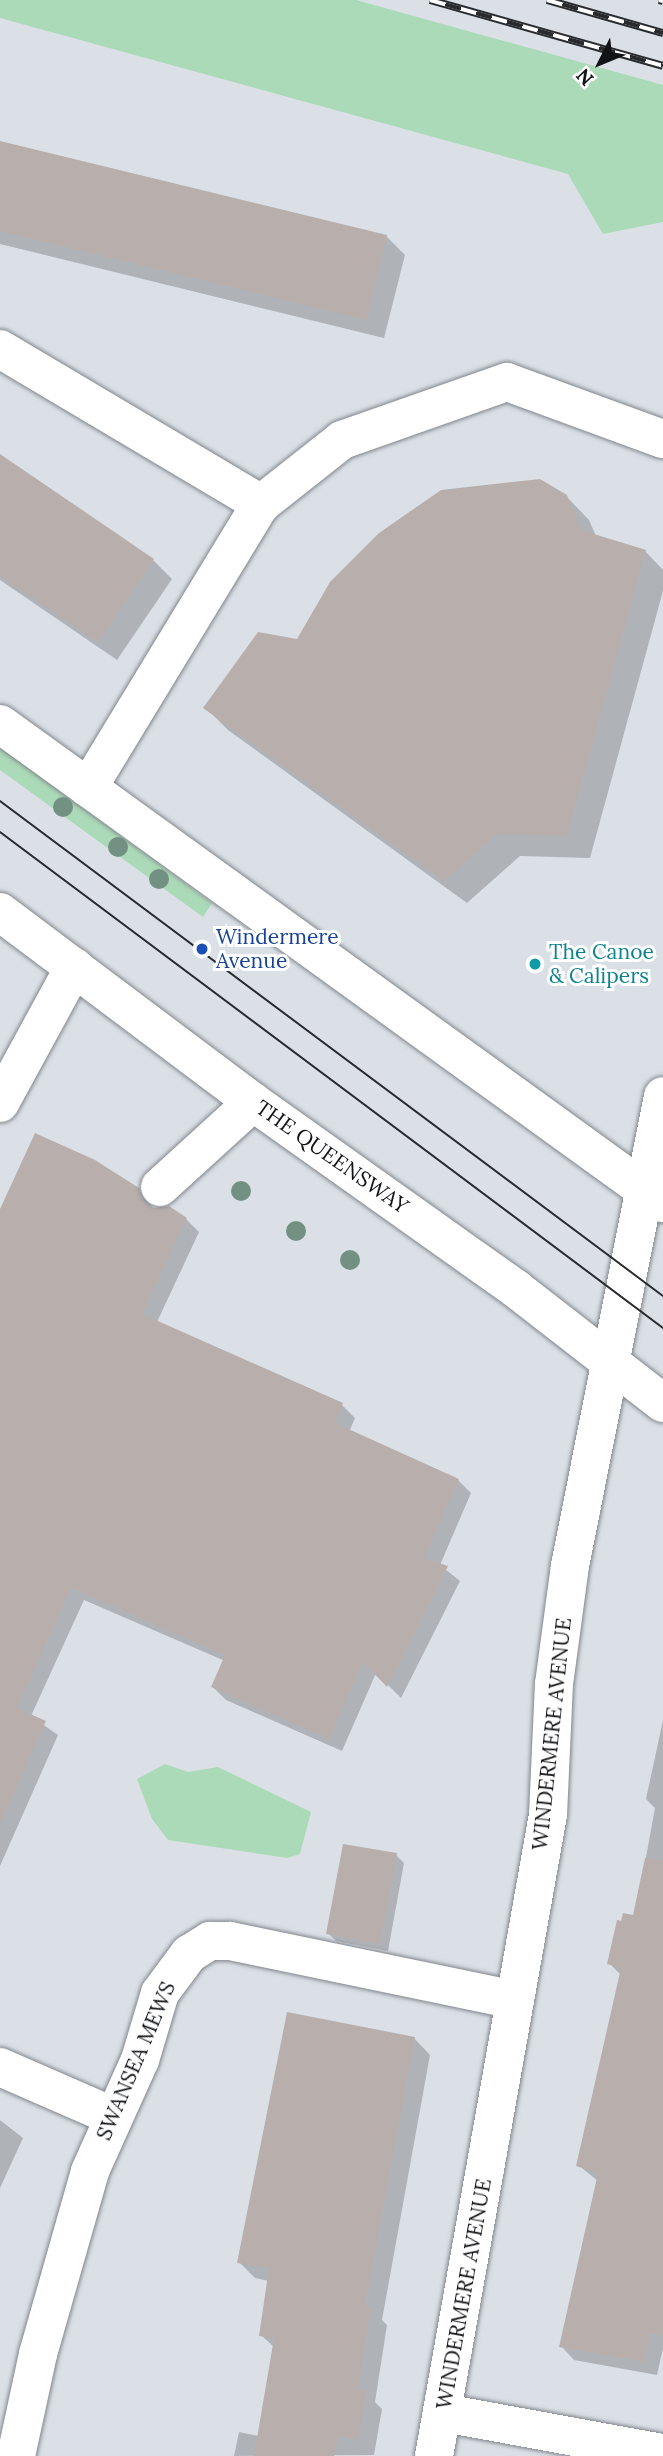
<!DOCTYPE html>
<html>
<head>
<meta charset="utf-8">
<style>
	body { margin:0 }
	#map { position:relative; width:663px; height:2456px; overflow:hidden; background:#dbe0e7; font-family:Lora,serif }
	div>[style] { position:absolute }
	.green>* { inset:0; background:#abdab8 }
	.shadow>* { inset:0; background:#0003 }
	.building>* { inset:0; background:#b8afac }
	.roads { filter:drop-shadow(0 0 2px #81868c) drop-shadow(0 0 2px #81868c) }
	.minor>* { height:38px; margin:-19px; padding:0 19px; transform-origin:19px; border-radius:19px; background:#fff }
	.major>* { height:38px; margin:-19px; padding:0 19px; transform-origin:19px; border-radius:19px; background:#fff }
	.tram>* { height:2px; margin:-1px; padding:0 1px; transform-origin:1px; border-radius:1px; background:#282a2d }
	.rail>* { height:8px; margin-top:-4px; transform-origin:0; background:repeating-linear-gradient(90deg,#fff 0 16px,#282a2d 0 32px); box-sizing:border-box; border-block:2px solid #282a2d }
	.trees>* { width:20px; height:20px; margin:-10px; border-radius:50%; background:#739183 }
	.dots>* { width:19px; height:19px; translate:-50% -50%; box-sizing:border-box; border:4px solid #fff; border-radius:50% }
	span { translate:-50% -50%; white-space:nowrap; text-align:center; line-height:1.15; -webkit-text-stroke:6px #fff; paint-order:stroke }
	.transit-label { font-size:21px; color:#164399 }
	.left { translate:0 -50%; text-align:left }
	.culture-label { font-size:21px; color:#0d838f }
	.street-label { font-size:21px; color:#121316 }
	.north { position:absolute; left:565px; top:28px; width:70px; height:70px; -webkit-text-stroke:5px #fff; paint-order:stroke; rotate:227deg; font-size:19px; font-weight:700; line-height:28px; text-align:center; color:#121316 }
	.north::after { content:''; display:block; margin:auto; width:24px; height:32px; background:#121316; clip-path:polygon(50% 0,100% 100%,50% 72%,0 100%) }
</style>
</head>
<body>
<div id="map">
	<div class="green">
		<div style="clip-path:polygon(0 0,356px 0,663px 85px,663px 222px,603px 234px,568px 174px,0 18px)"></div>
		<div style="clip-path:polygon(0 747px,212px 903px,203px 917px,0 770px)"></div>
		<div style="clip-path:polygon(165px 1764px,188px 1772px,218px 1767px,311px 1812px,300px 1854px,287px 1858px,168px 1840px,152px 1819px,137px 1779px)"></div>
	</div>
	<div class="shadow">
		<div style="clip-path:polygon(0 143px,386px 236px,405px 255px,384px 338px,0 244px)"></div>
		<div style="clip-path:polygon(0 456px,153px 560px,172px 579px,117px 660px,0 580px)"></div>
		<div style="clip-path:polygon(566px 496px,589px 520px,596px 536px,645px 551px,663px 570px,663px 591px,590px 858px,520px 856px,467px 903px,228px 730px,205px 707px,298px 641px)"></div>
		<div style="clip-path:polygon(138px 1189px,154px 1209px,186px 1219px,199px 1232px,157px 1322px,342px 1405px,355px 1418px,349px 1432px,458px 1480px,471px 1493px,440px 1565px,460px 1581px,401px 1698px,376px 1673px,342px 1751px,226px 1700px,213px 1687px,225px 1661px,84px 1600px,31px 1716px,58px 1735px,0 1866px,0 1213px)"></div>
		<div style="clip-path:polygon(663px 1720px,663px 2348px,657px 2375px,574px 2360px,561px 2346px,598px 2181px,578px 2165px,621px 1975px,609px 1963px,635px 1917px,655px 1808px,646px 1799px)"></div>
		<div style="clip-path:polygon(396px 1855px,404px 1863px,388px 1951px,336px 1941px,328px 1933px)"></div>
		<div style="clip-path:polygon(414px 2038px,430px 2055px,382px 2320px,387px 2325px,375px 2402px,382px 2409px,374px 2455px,234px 2456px,239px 2432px,259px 2436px,274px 2347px,261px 2335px,269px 2281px,255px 2278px,239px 2262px)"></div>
		<div style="clip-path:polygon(0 2120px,23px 2138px,0 2188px)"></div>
	</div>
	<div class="building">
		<div style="clip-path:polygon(0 141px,387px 235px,366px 320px,0 231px)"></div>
		<div style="clip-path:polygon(0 454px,154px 559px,98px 642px,0 576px)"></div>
		<div style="clip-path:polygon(540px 479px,567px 495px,581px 530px,646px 550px,567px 836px,497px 834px,444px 881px,203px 708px,258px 632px,297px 639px,330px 582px,379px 533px,441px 490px)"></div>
		<div style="clip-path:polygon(35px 1133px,95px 1160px,139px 1188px,143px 1201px,153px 1208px,169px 1206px,187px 1218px,142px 1314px,343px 1403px,335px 1423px,459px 1479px,424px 1558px,448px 1566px,387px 1687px,363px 1662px,329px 1739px,211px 1687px,225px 1655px,71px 1588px,17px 1708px,46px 1721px,0 1824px,0 1209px)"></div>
		<div style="clip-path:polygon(343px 1844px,397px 1853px,380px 1944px,326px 1934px)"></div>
		<div style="clip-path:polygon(645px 1858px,663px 1860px,663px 2336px,650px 2333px,644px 2362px,559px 2347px,598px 2173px,576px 2166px,621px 1968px,607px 1964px,617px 1920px,621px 1921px,623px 1913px,633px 1915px)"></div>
		<div style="clip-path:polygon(287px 2012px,415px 2037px,365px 2306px,371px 2307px,358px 2390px,367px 2391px,358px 2440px,338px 2436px,334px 2456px,254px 2456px,274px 2338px,259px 2336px,269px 2268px,237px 2263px)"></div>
	</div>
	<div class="roads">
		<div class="minor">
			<div style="left:0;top:349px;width:304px;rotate:30.7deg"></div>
			<div style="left:88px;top:788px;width:333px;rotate:-58.7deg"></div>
			<div style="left:261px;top:504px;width:103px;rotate:-38.3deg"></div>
			<div style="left:342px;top:440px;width:175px;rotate:-19.4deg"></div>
			<div style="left:507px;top:382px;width:166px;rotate:20.1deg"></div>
			<div style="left:0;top:1103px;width:155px;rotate:-61.4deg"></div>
			<div style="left:160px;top:1187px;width:126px;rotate:-42.4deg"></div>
			<div style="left:0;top:2067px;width:122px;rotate:23.6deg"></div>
			<div style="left:444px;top:2413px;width:223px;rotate:10.4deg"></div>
			<div style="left:16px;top:2456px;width:104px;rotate:-77.8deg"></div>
			<div style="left:38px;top:2354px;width:190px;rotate:-74.1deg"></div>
			<div style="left:90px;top:2171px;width:122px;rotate:-65.8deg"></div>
			<div style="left:140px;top:2060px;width:70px;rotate:-73.4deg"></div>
			<div style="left:160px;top:1993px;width:49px;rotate:-53.4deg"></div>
			<div style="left:189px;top:1954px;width:25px;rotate:-32deg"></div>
			<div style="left:210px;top:1941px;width:20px"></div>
			<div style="left:230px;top:1941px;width:290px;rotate:11.7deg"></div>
			<div style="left:434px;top:2456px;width:651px;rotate:-79.92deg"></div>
			<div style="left:548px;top:1815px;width:131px;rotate:-87.4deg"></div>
			<div style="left:554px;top:1684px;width:119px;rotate:-82.3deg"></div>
			<div style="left:570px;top:1566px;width:479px;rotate:-78.8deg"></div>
		</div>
		<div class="major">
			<div style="left:0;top:724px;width:818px;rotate:35.85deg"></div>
			<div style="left:0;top:912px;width:316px;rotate:36.9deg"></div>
			<div style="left:253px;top:1102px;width:323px;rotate:35.4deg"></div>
			<div style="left:516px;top:1289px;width:186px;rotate:37.8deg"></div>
		</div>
	</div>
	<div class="tram">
		<div style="left:0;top:801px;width:827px;rotate:36.75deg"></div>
		<div style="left:0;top:832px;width:828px;rotate:36.8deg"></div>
	</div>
	<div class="rail">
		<div style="left:430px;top:0;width:242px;rotate:15.8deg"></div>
		<div style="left:547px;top:0;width:121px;rotate:15.9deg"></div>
		<div style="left:659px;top:0;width:4px;rotate:14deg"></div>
	</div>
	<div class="trees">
		<div style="left:63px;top:807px"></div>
		<div style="left:118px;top:847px"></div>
		<div style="left:159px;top:879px"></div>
		<div style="left:241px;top:1191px"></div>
		<div style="left:296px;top:1231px"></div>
		<div style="left:350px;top:1260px"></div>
	</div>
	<div class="dots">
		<div style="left:202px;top:949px;background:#1a4fb4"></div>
		<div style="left:535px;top:964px;background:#0f9aa8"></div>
	</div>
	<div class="transit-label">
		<span class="left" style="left:216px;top:949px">Windermere<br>Avenue</span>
	</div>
	<div class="culture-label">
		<span class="left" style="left:549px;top:964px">The Canoe<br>&amp; Calipers</span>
	</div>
	<div class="street-label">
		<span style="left:332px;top:1157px;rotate:35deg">THE QUEENSWAY</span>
		<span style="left:552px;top:1734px;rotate:-84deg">WINDERMERE AVENUE</span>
		<span style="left:136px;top:2061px;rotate:-67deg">SWANSEA MEWS</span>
		<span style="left:464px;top:2294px;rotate:-80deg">WINDERMERE AVENUE</span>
	</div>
	<div class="north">N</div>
</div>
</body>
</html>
